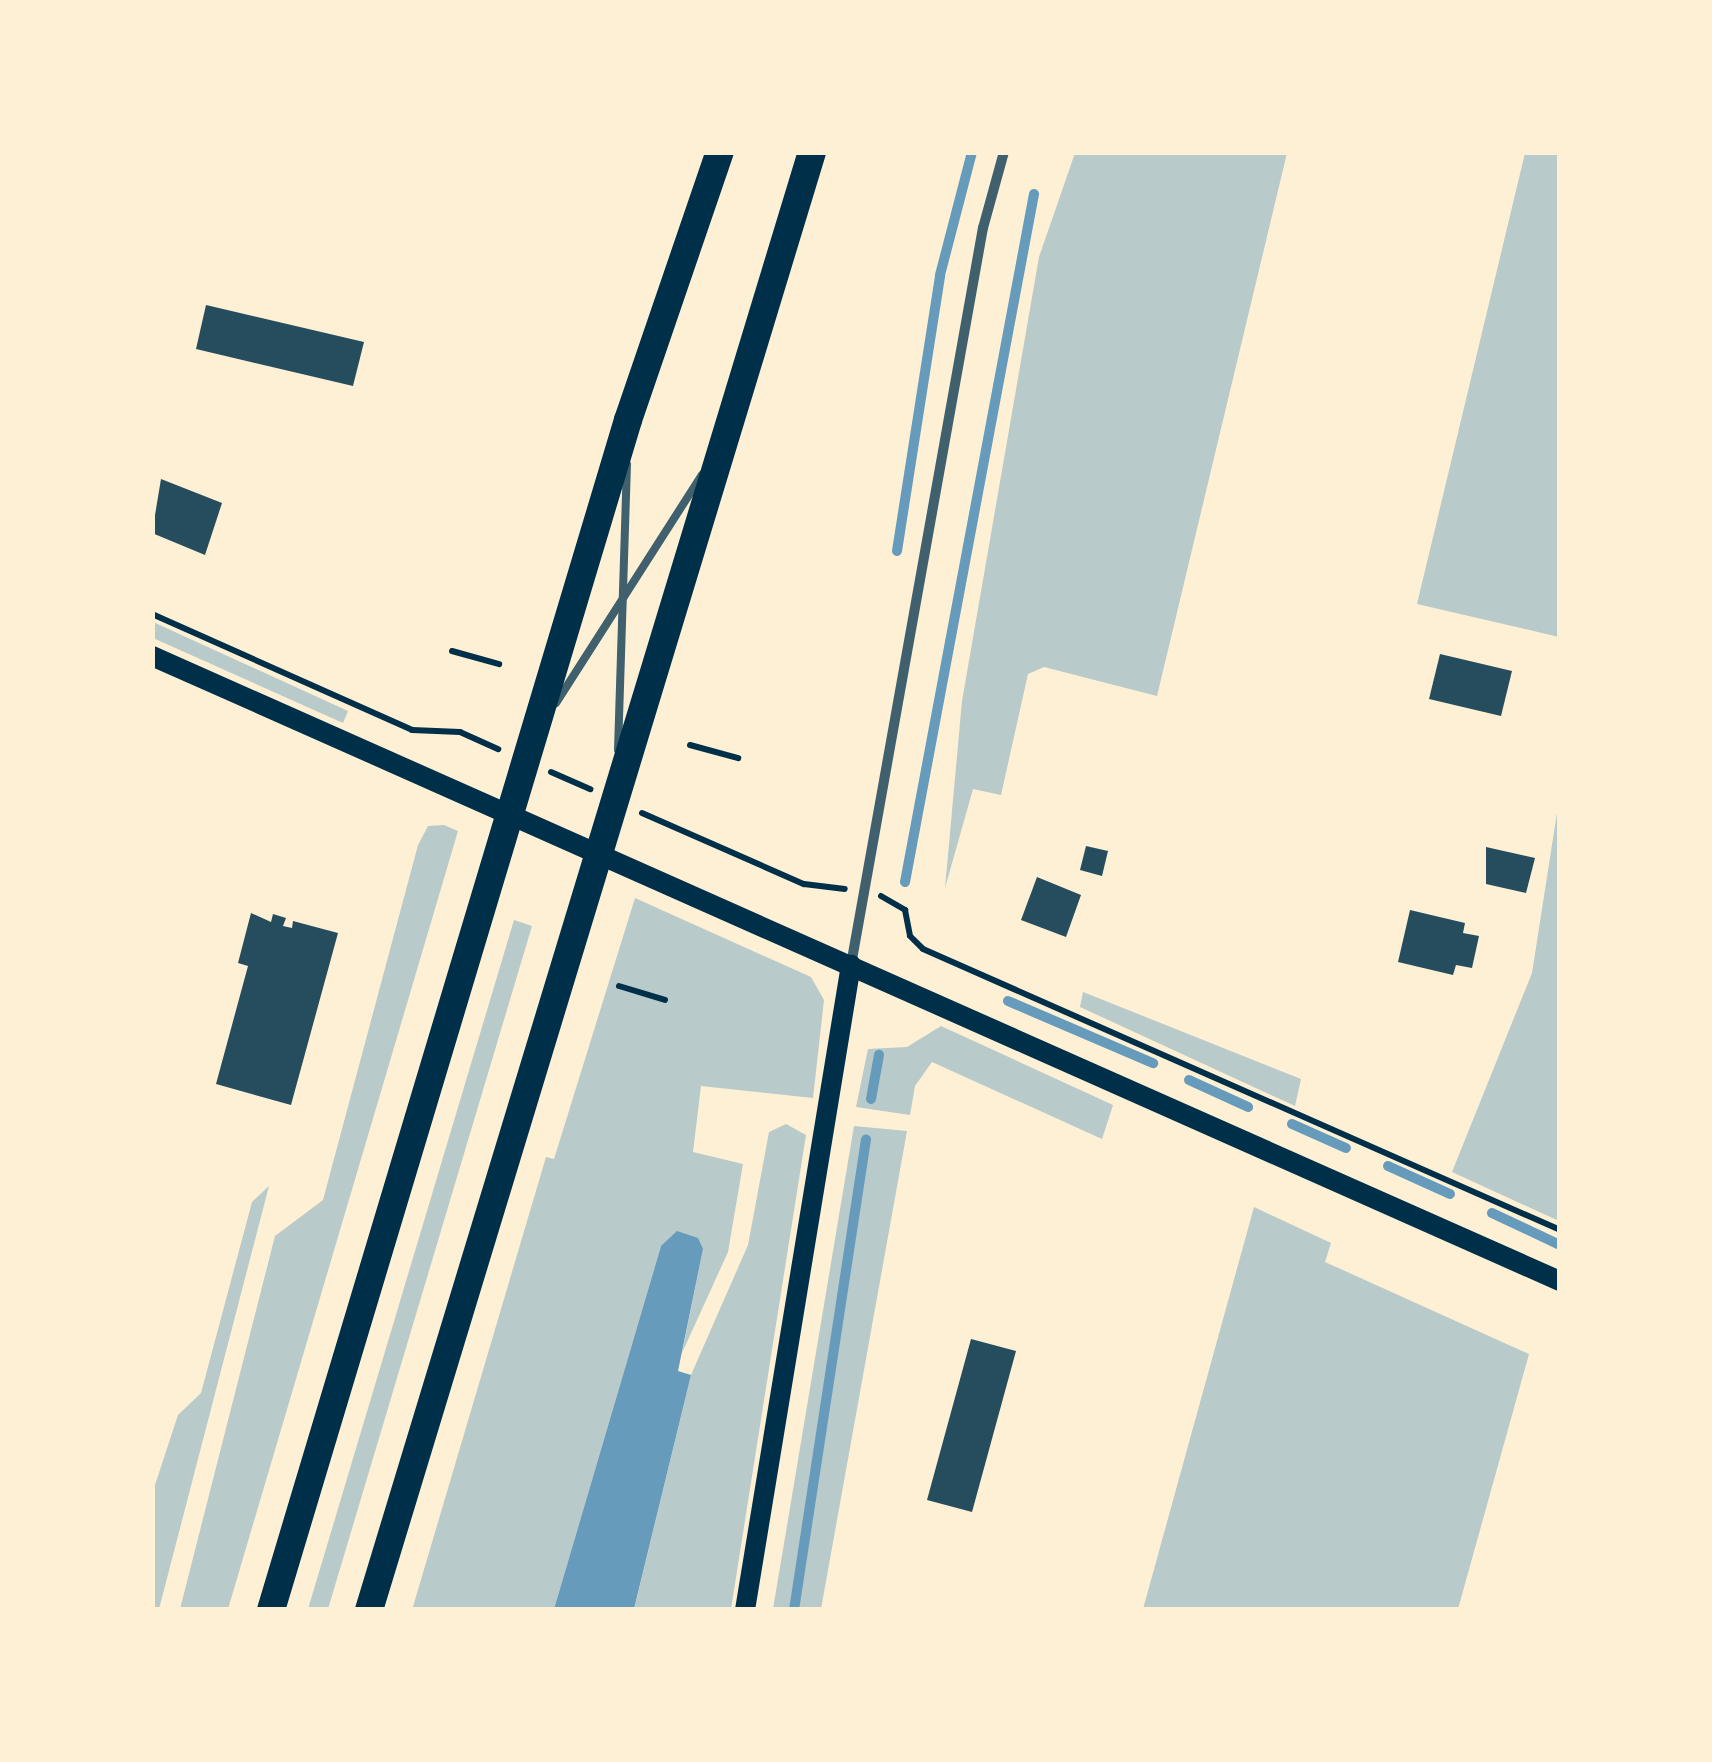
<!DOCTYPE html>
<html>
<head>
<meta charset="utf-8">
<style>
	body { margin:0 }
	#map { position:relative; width:1712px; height:1762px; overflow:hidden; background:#fdf0d5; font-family:Figtree,sans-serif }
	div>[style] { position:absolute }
	.green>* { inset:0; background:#b9caca }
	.water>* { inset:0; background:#669bbc }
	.stream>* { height:10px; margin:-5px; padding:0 5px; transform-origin:5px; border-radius:5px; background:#669bbc }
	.building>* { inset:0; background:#264d5e }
	.path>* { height:6px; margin:-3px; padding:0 3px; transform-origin:3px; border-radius:3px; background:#003049 }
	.service>* { height:8px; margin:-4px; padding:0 4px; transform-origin:4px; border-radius:4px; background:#3f606c }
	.minor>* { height:10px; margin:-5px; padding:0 5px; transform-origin:5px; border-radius:5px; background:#3f606c }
	.secondary>* { height:20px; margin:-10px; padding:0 10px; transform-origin:10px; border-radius:10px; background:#003049 }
	.motorway>* { height:28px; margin:-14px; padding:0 14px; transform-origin:14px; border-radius:14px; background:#003049 }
	span { translate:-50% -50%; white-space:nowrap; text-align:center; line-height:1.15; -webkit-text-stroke:8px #fdf0d5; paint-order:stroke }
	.frame { position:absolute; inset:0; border:155px solid #fdf0d5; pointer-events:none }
</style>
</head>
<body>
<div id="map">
	<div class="green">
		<div style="clip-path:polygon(1075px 153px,1287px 153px,1157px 696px,1044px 667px,1028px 674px,1001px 795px,973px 789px,945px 888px,962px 701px,1039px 257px)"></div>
		<div style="clip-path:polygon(1525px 153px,1559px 153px,1559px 637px,1417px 604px)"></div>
		<div style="clip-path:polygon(153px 622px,348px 711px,343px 723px,153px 638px)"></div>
		<div style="clip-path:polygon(1559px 800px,1560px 800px,1559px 1221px,1452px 1172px,1532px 973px)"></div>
		<div style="clip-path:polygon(444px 825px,458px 831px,228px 1609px,180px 1609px,275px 1236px,323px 1200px,418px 845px,428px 826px)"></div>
		<div style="clip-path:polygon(635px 898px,811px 977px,824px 1000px,813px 1098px,701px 1086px,693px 1152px,743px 1164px,728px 1252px,682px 1353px,703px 1249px,661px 1246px,554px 1609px,412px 1610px,546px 1157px,554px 1159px)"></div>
		<div style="clip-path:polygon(514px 920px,532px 926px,328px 1609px,308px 1609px)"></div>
		<div style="clip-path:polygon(1083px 992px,1301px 1079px,1295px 1106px,1080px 1007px)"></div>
		<div style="clip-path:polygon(941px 1026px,1113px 1105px,1102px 1139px,932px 1062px,915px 1086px,910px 1115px,856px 1107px,868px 1049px,907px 1047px)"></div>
		<div style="clip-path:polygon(786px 1124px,806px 1135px,731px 1609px,634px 1610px,691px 1375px,748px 1245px,769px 1132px)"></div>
		<div style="clip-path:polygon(854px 1126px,907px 1131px,821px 1609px,773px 1609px)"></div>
		<div style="clip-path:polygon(269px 1186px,159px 1609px,153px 1609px,153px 1491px,178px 1415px,201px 1393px,252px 1202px)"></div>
		<div style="clip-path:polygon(1254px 1207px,1331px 1243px,1325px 1262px,1529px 1354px,1458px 1609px,1143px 1609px)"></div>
	</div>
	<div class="water">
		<div style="clip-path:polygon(677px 1231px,698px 1238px,703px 1249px,678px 1371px,691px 1375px,634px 1609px,554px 1609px,661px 1246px)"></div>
	</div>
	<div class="stream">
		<div style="left:897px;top:551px;width:279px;rotate:-81.1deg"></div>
		<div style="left:940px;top:275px;width:127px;rotate:-75.4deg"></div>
		<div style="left:905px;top:882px;width:700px;rotate:-79.38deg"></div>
		<div style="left:1008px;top:1001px;width:158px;rotate:23.2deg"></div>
		<div style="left:1189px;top:1080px;width:65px;rotate:24.6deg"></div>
		<div style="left:871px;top:1099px;width:45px;rotate:-79.7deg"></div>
		<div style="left:1292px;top:1124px;width:59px;rotate:24deg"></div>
		<div style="left:1388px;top:1166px;width:68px;rotate:24.3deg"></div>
		<div style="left:1492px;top:1213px;width:75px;rotate:25.2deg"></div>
		<div style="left:794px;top:1610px;width:476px;rotate:-81.3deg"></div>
	</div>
	<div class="building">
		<div style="clip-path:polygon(206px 305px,364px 342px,353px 386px,196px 349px)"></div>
		<div style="clip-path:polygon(161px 479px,222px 503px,205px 555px,152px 533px)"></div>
		<div style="clip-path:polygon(1440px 654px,1512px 671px,1501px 716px,1429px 699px)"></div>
		<div style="clip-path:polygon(1086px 846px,1108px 851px,1102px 876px,1080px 870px)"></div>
		<div style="clip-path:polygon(1486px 847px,1535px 858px,1526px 893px,1486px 884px)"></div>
		<div style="clip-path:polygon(1037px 877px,1081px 895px,1066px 937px,1021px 920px)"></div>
		<div style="clip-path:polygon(1410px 910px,1465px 923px,1463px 933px,1479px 936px,1472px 968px,1456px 965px,1453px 975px,1398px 962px)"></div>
		<div style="clip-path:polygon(251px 913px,271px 922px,273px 914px,286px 918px,283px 926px,292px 928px,293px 921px,338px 933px,291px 1105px,216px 1084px,248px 966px,238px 963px)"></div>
		<div style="clip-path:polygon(971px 1339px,1016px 1351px,972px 1512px,927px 1500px)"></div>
	</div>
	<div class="path">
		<div style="left:152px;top:614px;width:285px;rotate:24deg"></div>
		<div style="left:412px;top:730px;width:48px;rotate:2.4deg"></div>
		<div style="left:460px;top:732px;width:42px;rotate:24.1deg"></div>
		<div style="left:452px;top:651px;width:49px;rotate:15.5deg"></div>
		<div style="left:690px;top:745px;width:50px;rotate:15.2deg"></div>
		<div style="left:551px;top:772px;width:43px;rotate:23.6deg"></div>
		<div style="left:642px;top:813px;width:177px;rotate:23.7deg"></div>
		<div style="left:804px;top:884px;width:41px;rotate:7deg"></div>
		<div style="left:881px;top:896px;width:28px;rotate:30deg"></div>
		<div style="left:905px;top:910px;width:26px;rotate:79deg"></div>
		<div style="left:910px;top:936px;width:18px;rotate:45deg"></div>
		<div style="left:923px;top:949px;width:696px;rotate:23.8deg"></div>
		<div style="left:619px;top:986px;width:48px;rotate:16.9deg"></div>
	</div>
	<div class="service">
		<div style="left:556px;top:703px;width:271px;rotate:-57.4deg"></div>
		<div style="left:618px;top:750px;width:286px;rotate:-88.2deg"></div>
	</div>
	<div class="minor">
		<div style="left:851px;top:965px;width:749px;rotate:-79.85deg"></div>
		<div style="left:983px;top:228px;width:79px;rotate:-74.6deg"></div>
	</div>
	<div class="secondary">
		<div style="left:152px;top:656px;width:1540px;rotate:23.94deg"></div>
		<div style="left:745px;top:1610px;width:654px;rotate:-80.67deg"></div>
	</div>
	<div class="motorway">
		<div style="left:271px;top:1610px;width:1242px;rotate:-73.3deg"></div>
		<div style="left:628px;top:420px;width:283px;rotate:-71.1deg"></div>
		<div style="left:369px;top:1610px;width:1524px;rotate:-73.1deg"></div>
	</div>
	<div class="frame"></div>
</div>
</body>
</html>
